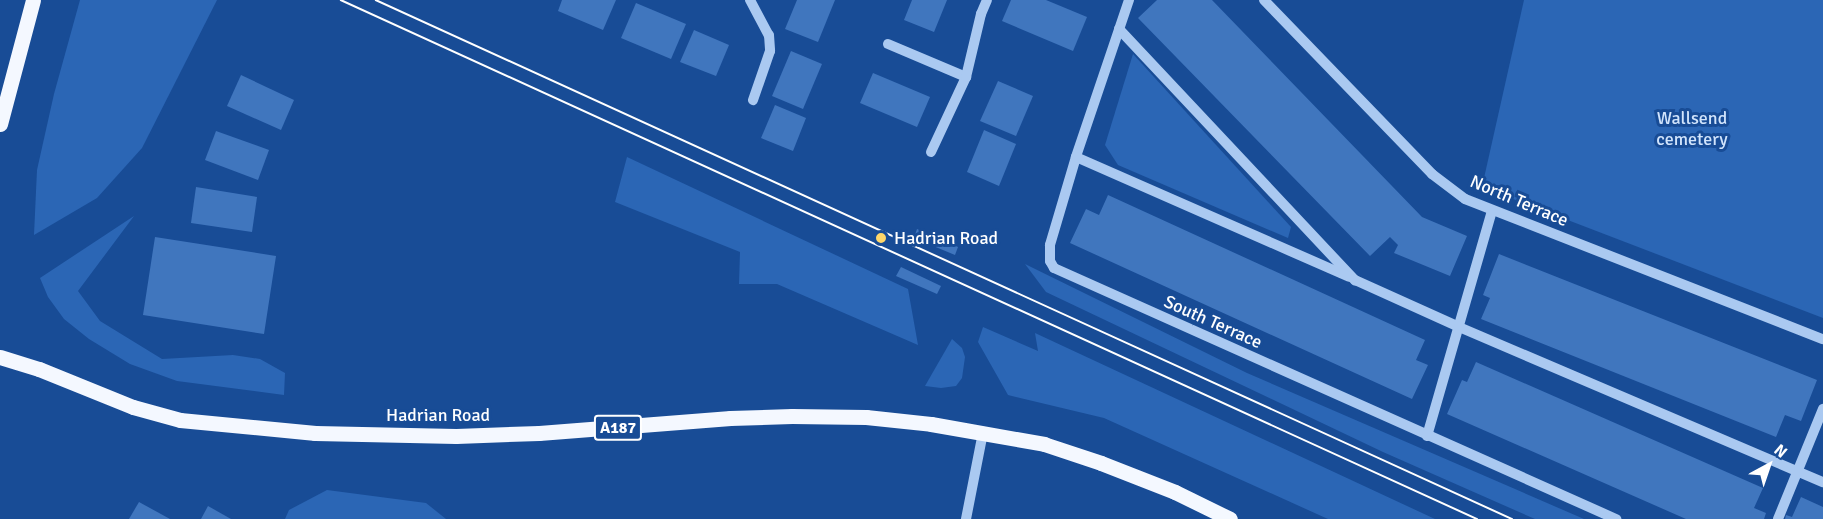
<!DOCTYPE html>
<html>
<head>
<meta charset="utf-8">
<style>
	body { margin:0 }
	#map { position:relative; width:1823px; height:519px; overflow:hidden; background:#184c96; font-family:Signika,sans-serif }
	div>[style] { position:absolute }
	.green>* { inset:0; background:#2b66b5 }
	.building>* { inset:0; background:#4076be }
	.minor>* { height:10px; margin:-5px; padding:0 5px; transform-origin:5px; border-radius:5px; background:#aac9f1 }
	.major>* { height:15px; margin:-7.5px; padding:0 7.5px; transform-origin:7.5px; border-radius:7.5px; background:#f4f8ff }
	.tram>* { height:1.5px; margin:-0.75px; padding:0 0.75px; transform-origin:0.75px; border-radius:0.75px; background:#fff }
	.dots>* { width:16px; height:16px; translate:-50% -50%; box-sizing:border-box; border:3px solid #184c96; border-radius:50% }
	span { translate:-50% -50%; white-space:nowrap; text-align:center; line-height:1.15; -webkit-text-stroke:6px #184c96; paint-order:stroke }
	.shield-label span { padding:2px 4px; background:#184c96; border:2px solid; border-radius:4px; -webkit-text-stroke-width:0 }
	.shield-label { font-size:16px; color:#fff; font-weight:700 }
	.park-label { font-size:18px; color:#d1e4fc }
	.street-label { font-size:18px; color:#fff }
	.poi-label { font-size:18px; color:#fff }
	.left { translate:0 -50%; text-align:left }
	.north { position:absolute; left:1739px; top:435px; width:60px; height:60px; -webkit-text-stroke:4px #184c96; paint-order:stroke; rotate:40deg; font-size:16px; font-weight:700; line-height:24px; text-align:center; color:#fff }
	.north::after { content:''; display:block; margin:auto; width:21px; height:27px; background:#fff; clip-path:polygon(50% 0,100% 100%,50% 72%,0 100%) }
</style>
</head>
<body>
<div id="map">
	<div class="green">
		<div style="clip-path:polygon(80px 0,217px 0,142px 148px,97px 198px,34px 235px,37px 170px,54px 94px)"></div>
		<div style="clip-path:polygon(1524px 0,1823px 0,1823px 318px,1482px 187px)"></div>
		<div style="clip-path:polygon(1133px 54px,1291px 227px,1288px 238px,1118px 165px,1105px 145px)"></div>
		<div style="clip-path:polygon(627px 157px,908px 289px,918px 345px,777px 284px,739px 284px,740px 252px,615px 202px)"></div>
		<div style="clip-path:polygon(134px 216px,78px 291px,100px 321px,162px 359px,233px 355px,260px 359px,285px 373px,284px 395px,177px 381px,130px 364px,89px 339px,64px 319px,48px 297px,40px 278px)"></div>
		<div style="clip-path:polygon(1025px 264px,1247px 373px,1584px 519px,1535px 519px,1383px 452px,1046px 292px)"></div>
		<div style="clip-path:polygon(983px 327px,1038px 351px,1035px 333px,1435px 519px,1328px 519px,1104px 418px,1008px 395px,978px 342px)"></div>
		<div style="clip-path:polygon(952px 339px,962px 348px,965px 357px,962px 378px,956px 386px,941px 388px,925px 386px)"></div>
		<div style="clip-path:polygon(327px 490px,426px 503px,446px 519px,285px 519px,289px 510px)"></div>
	</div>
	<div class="building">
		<div style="clip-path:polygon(562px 0,616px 0,603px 30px,558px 11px)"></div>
		<div style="clip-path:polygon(797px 0,835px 0,818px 42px,785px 29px)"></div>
		<div style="clip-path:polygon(912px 0,947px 0,934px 32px,904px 20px)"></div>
		<div style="clip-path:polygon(1011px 0,1046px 0,1087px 17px,1073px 51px,1002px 21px)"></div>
		<div style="clip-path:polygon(1157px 0,1212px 0,1422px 217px,1467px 236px,1450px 276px,1394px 253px,1398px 245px,1390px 237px,1370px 256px,1138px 18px)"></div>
		<div style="clip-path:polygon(636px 3px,686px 24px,671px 59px,621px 38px)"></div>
		<div style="clip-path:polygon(694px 30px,729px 45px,716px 76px,680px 62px)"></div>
		<div style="clip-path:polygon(791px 51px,822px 64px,803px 109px,772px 96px)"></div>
		<div style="clip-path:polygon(873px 73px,930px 97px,917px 127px,860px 103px)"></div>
		<div style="clip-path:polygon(241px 75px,294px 100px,281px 130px,227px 106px)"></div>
		<div style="clip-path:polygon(998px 81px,1033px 96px,1016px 136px,980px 121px)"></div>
		<div style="clip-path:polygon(775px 105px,806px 118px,793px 151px,761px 138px)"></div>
		<div style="clip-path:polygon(984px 130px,1016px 144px,999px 186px,967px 172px)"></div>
		<div style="clip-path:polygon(216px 131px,269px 150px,258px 180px,205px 160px)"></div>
		<div style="clip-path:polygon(196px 187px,257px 197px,252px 232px,191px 223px)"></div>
		<div style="clip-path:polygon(1108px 195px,1425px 340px,1416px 360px,1428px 365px,1412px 399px,1070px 243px,1086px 209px,1099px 215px)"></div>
		<div style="clip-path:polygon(917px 229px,958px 247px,955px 255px,914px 238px)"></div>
		<div style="clip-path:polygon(155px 237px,276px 256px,264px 334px,143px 315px)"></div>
		<div style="clip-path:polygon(1499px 254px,1817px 380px,1801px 421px,1785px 415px,1776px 437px,1481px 319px,1490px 298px,1483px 295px)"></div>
		<div style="clip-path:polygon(901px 267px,941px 286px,937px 294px,896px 276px)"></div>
		<div style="clip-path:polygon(1476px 362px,1763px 488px,1754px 508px,1766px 513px,1764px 519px,1686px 519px,1447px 414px,1462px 380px,1467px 382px)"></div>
		<div style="clip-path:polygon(1801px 497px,1823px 507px,1823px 519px,1785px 519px,1786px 515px,1792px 517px)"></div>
		<div style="clip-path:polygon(139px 502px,170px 519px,129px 519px)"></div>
		<div style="clip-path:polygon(208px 506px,231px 519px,201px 519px)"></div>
	</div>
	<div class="minor">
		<div style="left:750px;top:0;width:40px;rotate:62deg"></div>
		<div style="left:769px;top:35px;width:16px;rotate:86deg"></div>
		<div style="left:770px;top:51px;width:52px;rotate:109.1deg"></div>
		<div style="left:1129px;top:0;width:166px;rotate:108.7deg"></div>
		<div style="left:1076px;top:157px;width:92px;rotate:106.5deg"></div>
		<div style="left:1050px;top:245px;width:16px;rotate:90deg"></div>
		<div style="left:1050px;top:261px;width:8px;rotate:60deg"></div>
		<div style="left:1054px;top:268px;width:616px;rotate:24.07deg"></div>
		<div style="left:1264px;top:0;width:242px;rotate:46deg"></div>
		<div style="left:1432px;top:174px;width:41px;rotate:37.1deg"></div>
		<div style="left:1465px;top:199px;width:384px;rotate:21.4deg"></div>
		<div style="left:1119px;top:29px;width:345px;rotate:46.8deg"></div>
		<div style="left:1355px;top:280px;width:114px;rotate:24.3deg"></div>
		<div style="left:1459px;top:327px;width:396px;rotate:23.1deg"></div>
		<div style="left:888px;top:44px;width:85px;rotate:22.9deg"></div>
		<div style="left:931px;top:152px;width:83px;rotate:-65deg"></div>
		<div style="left:966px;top:77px;width:65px;rotate:-76.6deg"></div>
		<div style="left:981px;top:14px;width:15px;rotate:-67deg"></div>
		<div style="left:1076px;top:157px;width:298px;rotate:23.7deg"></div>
		<div style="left:1427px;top:436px;width:234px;rotate:-73.9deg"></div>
		<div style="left:966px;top:519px;width:89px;rotate:-78.9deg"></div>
		<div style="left:1778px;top:519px;width:119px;rotate:-67.8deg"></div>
	</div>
	<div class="major">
		<div style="left:0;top:124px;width:128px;rotate:-75.1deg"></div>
		<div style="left:0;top:357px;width:41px;rotate:17.1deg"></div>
		<div style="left:39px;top:369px;width:101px;rotate:22deg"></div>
		<div style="left:133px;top:407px;width:49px;rotate:15.5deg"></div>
		<div style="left:180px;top:420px;width:136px;rotate:5.5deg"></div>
		<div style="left:315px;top:433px;width:141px;rotate:1.2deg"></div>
		<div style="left:456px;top:436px;width:83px;rotate:-2.1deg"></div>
		<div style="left:539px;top:433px;width:192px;rotate:-4.5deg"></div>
		<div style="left:730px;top:418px;width:62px;rotate:-1.8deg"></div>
		<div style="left:792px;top:416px;width:74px;rotate:0.8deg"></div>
		<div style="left:866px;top:417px;width:65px;rotate:6.1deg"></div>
		<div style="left:931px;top:424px;width:115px;rotate:10deg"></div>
		<div style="left:1044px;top:444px;width:60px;rotate:18.4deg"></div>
		<div style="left:1101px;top:463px;width:79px;rotate:21.4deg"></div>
		<div style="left:1175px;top:492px;width:61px;rotate:26.1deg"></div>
	</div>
	<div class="tram">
		<div style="left:341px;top:0;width:1249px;rotate:24.55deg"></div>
		<div style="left:376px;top:0;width:1249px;rotate:24.55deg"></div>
	</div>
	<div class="dots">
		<div style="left:881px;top:238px;background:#ffd76a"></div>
	</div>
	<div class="shield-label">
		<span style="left:618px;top:428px">A187</span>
	</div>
	<div class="park-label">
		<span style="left:1692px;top:129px">Wallsend<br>cemetery</span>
	</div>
	<div class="street-label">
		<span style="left:1519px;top:201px;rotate:23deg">North Terrace</span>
		<span style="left:1213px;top:322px;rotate:24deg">South Terrace</span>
		<span style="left:438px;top:415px">Hadrian Road</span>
	</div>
	<div class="poi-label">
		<span class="left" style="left:894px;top:238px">Hadrian Road</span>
	</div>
	<div class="north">N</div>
</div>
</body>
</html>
